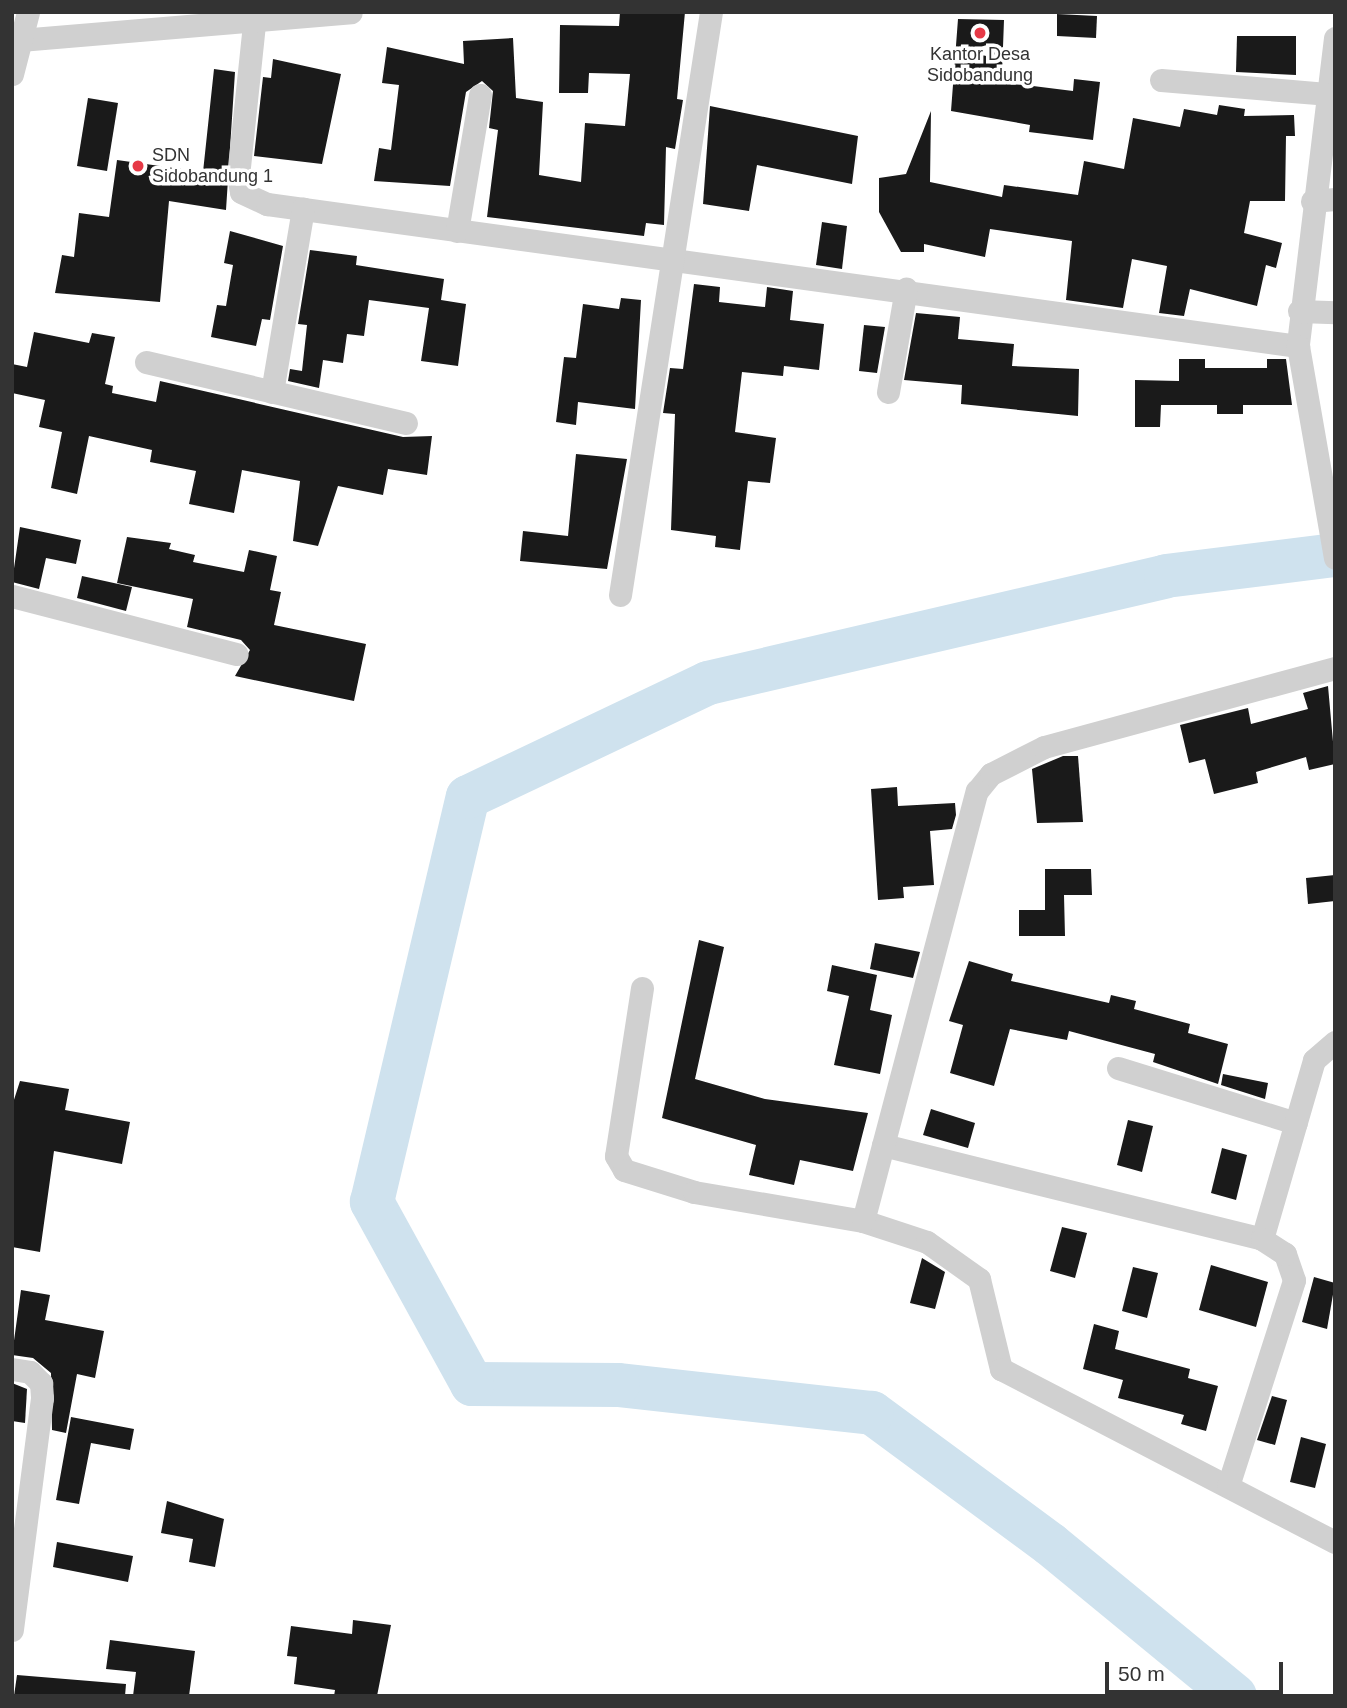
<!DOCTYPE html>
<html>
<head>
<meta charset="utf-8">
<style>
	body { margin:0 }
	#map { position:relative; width:1347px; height:1708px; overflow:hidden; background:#fff; font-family:Arial,sans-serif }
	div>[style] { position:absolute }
	.river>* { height:44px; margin:-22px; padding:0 22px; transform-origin:22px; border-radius:22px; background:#cfe2ee }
	.building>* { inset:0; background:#1a1a1a }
	.minor>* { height:23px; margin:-11.5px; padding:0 11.5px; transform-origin:11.5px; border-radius:11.5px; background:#d0d0d0 }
	.dots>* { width:19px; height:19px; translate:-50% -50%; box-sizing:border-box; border:4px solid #fff; border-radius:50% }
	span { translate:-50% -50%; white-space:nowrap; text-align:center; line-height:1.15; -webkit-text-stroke:7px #fff; paint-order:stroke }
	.poi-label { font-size:18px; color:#333 }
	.left { translate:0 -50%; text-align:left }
	.frame { position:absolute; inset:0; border:14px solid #333; pointer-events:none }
	.scale { position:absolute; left:1105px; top:1662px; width:178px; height:32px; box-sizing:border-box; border:4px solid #333; border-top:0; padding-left:9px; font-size:21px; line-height:24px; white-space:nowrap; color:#333; -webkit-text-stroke:5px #fff; paint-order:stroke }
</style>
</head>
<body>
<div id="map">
	<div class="river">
		<div style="left:1235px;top:1696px;width:239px;rotate:-140.6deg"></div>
		<div style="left:1050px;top:1544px;width:221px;rotate:-143.6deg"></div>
		<div style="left:872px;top:1413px;width:256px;rotate:-173.7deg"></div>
		<div style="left:618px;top:1385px;width:146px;rotate:-179.6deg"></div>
		<div style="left:472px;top:1384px;width:208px;rotate:-118.8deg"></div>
		<div style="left:372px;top:1202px;width:416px;rotate:-76.7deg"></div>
		<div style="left:468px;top:797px;width:266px;rotate:-25.4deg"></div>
		<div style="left:708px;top:683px;width:470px;rotate:-13.1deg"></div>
		<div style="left:1166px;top:576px;width:170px;rotate:-7.1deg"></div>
	</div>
	<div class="building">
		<div style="clip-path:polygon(620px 12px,685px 12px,677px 99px,683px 100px,675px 149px,666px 147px,664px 225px,646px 223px,644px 236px,487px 217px,498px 130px,489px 128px,493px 91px,482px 81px,466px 92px,450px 186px,374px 181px,379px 148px,391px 150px,399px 85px,382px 83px,387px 47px,464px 64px,463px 41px,513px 38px,516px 98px,543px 102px,539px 175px,581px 182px,585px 123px,625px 126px,630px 74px,589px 73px,588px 93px,559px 93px,560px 25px,619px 26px)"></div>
		<div style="clip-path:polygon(1057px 14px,1097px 16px,1096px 38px,1057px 36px)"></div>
		<div style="clip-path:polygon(958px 19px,1004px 20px,1002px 74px,1018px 77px,1017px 84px,1073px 91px,1074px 79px,1100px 82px,1093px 140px,1029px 132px,1030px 125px,951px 111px)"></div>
		<div style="clip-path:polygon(1237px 36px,1296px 36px,1296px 75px,1236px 72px)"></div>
		<div style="clip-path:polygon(273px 59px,341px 74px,322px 164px,254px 156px,263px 77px,271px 78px)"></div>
		<div style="clip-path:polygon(214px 69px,235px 72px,226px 210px,169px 201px,160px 302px,55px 293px,62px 255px,74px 257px,79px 213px,109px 217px,117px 160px,203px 172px)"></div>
		<div style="clip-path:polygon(88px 98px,118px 103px,107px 171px,77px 166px)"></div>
		<div style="clip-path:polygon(1219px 105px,1245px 109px,1244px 116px,1294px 115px,1295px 136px,1286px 136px,1285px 201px,1250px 201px,1244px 233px,1282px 243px,1276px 268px,1266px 265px,1257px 306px,1190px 289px,1184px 316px,1159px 313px,1167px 266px,1132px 259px,1123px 308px,1066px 300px,1072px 241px,990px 229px,985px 257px,924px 244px,924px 252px,901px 252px,879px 212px,879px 178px,906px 174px,931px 111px,930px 182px,1002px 197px,1004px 185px,1078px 195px,1084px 161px,1124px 169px,1133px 118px,1180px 127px,1184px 109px,1217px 115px)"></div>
		<div style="clip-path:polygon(710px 106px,858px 136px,852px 184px,757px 165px,749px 211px,703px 204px)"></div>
		<div style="clip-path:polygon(822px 222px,847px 226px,842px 269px,816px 265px)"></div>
		<div style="clip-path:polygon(230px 231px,283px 246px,270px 320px,262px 319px,256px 346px,211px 337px,217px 305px,226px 306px,233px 265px,224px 263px)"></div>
		<div style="clip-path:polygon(310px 250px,357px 256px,356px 265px,444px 279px,441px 300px,466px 304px,458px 366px,421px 361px,429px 308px,369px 300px,364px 336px,347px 334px,343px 363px,323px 360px,319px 388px,288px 381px,290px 369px,302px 371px,307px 325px,298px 324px)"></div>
		<div style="clip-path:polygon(694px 284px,720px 287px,719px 302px,765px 307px,767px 287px,793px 291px,790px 320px,824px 324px,819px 370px,784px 366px,783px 376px,742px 372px,735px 432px,776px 438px,770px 483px,748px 481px,740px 550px,715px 547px,716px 536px,671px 530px,675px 414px,663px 413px,670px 368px,683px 369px)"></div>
		<div style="clip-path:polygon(621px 298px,641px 300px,635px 409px,578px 402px,576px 425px,556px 422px,564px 357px,576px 358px,583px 304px,619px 309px)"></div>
		<div style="clip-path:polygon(916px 313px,960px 317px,958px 339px,1014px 344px,1012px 366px,1079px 369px,1078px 416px,961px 404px,962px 385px,904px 380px)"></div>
		<div style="clip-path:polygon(864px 325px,885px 327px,877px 373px,859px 371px)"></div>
		<div style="clip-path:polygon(34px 332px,89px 343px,92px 333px,115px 337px,105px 384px,113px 386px,112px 393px,156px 402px,160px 381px,403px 437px,432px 436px,427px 475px,388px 469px,383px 495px,338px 486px,318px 546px,293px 541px,300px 481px,242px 470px,234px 513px,189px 504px,196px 471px,150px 462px,152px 450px,89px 436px,77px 494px,51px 488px,62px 432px,39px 427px,45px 400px,12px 393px,12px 364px,27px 367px)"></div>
		<div style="clip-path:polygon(1179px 359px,1205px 359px,1205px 368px,1267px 368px,1267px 359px,1286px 359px,1292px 405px,1243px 405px,1243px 414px,1217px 414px,1217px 405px,1161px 405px,1160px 427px,1135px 427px,1135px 380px,1179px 381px)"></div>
		<div style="clip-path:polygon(576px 454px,627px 459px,607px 569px,520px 561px,523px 531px,568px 536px)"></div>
		<div style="clip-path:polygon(20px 527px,81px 540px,76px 564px,46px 558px,39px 589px,12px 582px)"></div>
		<div style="clip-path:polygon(127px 537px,171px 543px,169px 549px,195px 555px,193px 562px,244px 572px,249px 550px,277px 556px,270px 590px,281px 592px,274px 625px,366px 644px,354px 701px,235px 676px,250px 650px,241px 640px,187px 627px,193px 599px,117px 583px)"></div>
		<div style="clip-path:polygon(82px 576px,132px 587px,126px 611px,77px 598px)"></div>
		<div style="clip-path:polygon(1328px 686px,1335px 764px,1309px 770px,1306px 757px,1256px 772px,1258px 783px,1214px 794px,1205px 759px,1189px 763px,1180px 725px,1248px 708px,1251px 724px,1308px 709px,1303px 693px)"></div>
		<div style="clip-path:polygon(1063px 756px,1078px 756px,1083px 822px,1037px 823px,1032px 769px)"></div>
		<div style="clip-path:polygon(897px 787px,898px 806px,955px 803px,956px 815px,952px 829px,930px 831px,934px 885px,903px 887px,904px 898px,878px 900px,871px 789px)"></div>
		<div style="clip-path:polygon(1045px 869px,1091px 869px,1092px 895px,1064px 895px,1065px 936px,1019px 936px,1019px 910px,1045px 910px)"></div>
		<div style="clip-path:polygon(1335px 875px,1335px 901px,1308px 904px,1306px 878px)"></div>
		<div style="clip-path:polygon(699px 940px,724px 947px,695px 1079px,765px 1099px,868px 1113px,853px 1171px,800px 1160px,794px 1185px,749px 1175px,756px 1145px,662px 1118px)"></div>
		<div style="clip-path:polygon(875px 943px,920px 952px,913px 978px,870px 969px)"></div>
		<div style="clip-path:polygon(969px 961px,1013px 974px,1011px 981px,1109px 1003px,1111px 995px,1136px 1001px,1134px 1009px,1190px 1024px,1188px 1033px,1228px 1044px,1218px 1084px,1153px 1062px,1155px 1054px,1069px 1031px,1067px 1040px,1010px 1029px,994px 1086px,950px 1073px,963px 1025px,949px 1021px)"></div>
		<div style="clip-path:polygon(832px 965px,877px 975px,870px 1010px,892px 1015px,880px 1074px,834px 1065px,849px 996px,827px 991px)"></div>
		<div style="clip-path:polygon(1223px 1074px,1268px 1083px,1265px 1099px,1221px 1085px)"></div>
		<div style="clip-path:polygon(20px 1081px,69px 1089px,65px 1110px,130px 1122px,122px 1164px,54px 1151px,40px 1252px,12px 1247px,12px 1106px)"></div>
		<div style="clip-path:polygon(931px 1109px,975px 1123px,968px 1148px,923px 1135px)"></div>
		<div style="clip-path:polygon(1128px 1120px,1153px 1126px,1142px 1172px,1117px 1165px)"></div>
		<div style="clip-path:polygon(1222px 1148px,1247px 1155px,1236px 1200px,1211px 1193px)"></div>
		<div style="clip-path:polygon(1062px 1227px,1087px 1233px,1075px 1278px,1050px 1271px)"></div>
		<div style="clip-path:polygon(922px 1258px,945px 1272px,935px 1309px,910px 1303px)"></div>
		<div style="clip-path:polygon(1211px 1265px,1268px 1282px,1256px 1327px,1199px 1310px)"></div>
		<div style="clip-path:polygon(1133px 1267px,1158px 1273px,1147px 1318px,1122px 1311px)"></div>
		<div style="clip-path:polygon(1314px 1277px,1335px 1283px,1327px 1329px,1302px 1322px)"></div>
		<div style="clip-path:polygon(21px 1290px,50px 1295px,45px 1320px,104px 1331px,95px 1378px,77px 1374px,66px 1433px,52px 1430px,51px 1373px,33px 1358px,12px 1355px)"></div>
		<div style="clip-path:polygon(1094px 1324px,1119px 1331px,1115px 1349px,1190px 1369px,1188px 1378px,1218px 1386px,1206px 1431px,1181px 1424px,1184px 1415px,1118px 1398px,1123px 1380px,1083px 1369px)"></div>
		<div style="clip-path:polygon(12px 1383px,27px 1389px,25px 1423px,12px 1421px)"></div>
		<div style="clip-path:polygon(1272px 1396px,1287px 1400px,1275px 1445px,1257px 1440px)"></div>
		<div style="clip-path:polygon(71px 1417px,134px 1429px,130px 1450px,91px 1443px,79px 1504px,56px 1500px)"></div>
		<div style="clip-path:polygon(1301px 1437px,1326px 1444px,1315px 1488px,1290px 1482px)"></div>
		<div style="clip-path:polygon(167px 1501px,224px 1519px,215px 1567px,189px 1562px,193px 1539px,161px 1533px)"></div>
		<div style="clip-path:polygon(57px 1542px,133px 1556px,128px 1582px,53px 1567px)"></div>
		<div style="clip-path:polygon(353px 1620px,391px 1625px,377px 1696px,334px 1696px,335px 1690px,294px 1684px,297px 1657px,287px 1656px,291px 1626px,352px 1634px)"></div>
		<div style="clip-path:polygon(110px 1640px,195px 1651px,189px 1696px,133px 1696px,136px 1672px,106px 1669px)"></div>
		<div style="clip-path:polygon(17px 1675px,126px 1684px,125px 1696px,14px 1696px)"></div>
	</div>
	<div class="minor">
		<div style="left:254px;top:24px;width:153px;rotate:96deg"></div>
		<div style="left:238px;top:176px;width:16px;rotate:79deg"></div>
		<div style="left:241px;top:192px;width:29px;rotate:25deg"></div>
		<div style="left:267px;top:204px;width:1041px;rotate:7.84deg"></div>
		<div style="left:1335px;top:38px;width:310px;rotate:96.9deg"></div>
		<div style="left:1298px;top:346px;width:215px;rotate:80.1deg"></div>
		<div style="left:20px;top:40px;width:332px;rotate:-4.8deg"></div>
		<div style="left:12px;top:74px;width:64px;rotate:-75.5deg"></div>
		<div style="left:1161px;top:80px;width:169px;rotate:4.8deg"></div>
		<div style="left:1312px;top:201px;width:23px;rotate:-5deg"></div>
		<div style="left:457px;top:231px;width:138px;rotate:-80.4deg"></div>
		<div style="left:1299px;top:311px;width:36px;rotate:2deg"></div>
		<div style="left:146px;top:362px;width:267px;rotate:13.2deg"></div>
		<div style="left:272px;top:392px;width:186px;rotate:-80.4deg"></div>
		<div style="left:888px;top:392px;width:105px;rotate:-80.1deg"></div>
		<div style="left:620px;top:595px;width:590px;rotate:-81.13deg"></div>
		<div style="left:12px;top:596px;width:232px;rotate:14.5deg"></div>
		<div style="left:642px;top:988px;width:170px;rotate:98.8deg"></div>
		<div style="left:616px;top:1156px;width:16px;rotate:60deg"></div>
		<div style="left:624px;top:1170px;width:73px;rotate:17.4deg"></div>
		<div style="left:694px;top:1192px;width:171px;rotate:9.7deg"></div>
		<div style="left:863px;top:1221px;width:67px;rotate:18.2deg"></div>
		<div style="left:927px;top:1242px;width:64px;rotate:35.4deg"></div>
		<div style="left:979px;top:1279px;width:93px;rotate:76.3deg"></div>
		<div style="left:1001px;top:1369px;width:376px;rotate:27.4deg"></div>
		<div style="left:1118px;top:1068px;width:186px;rotate:17.2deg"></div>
		<div style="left:883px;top:1145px;width:390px;rotate:13.9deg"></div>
		<div style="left:1262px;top:1239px;width:186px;rotate:-73.8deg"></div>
		<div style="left:1314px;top:1060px;width:28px;rotate:-41deg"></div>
		<div style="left:863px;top:1221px;width:445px;rotate:-75.2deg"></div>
		<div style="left:977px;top:791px;width:22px;rotate:-51deg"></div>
		<div style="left:991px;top:774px;width:59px;rotate:-27deg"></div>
		<div style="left:1044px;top:747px;width:302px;rotate:-15.2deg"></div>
		<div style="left:12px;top:1369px;width:18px;rotate:9deg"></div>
		<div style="left:30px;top:1372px;width:16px;rotate:45deg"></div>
		<div style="left:41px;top:1383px;width:15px;rotate:86deg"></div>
		<div style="left:42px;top:1398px;width:234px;rotate:97.4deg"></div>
		<div style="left:1228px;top:1486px;width:216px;rotate:-72.2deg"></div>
		<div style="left:1294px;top:1280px;width:28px;rotate:-109deg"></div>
		<div style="left:1285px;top:1254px;width:27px;rotate:-147deg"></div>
	</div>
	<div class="dots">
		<div style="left:980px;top:33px;background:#e63946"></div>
		<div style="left:138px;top:166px;background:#e63946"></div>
	</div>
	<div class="poi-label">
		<span style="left:980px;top:65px">Kantor Desa<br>Sidobandung</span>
		<span class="left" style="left:152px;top:166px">SDN<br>Sidobandung 1</span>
	</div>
	<div class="frame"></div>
	<div class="scale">50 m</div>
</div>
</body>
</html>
